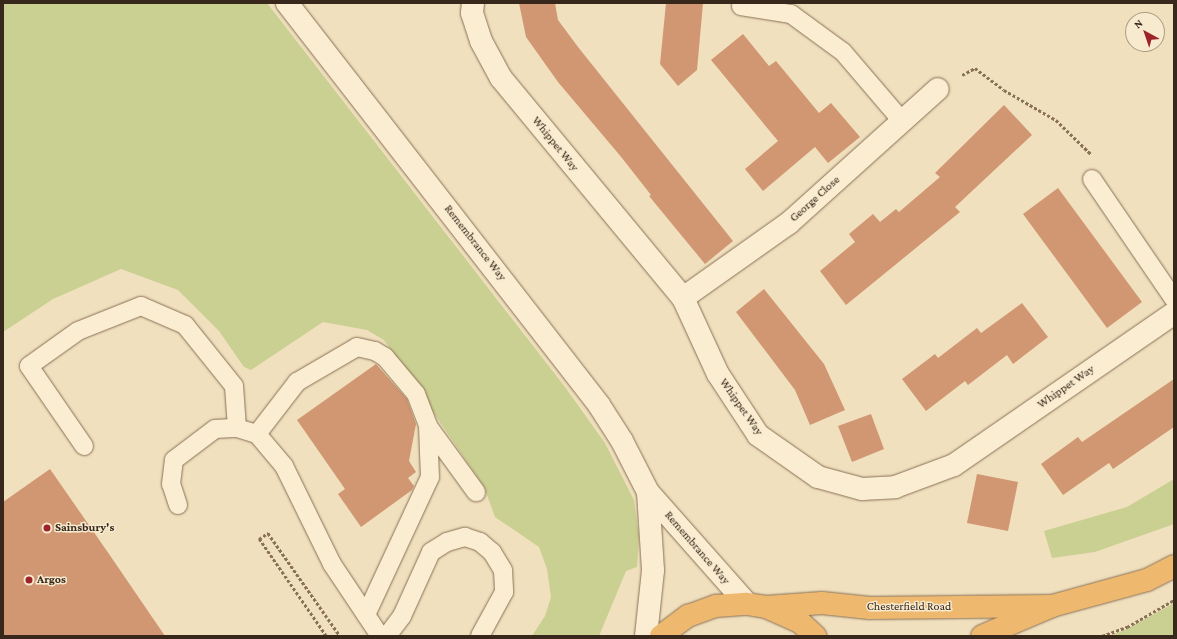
<!DOCTYPE html>
<html>
<head>
<meta charset="utf-8">
<style>
	body { margin:0 }
	#map { position:relative; width:1177px; height:639px; overflow:hidden; background:#f0e0be; font-family:"Crimson Pro",serif }
	div>[style] { position:absolute }
	.green>* { inset:0; background:#cacf92 }
	.building>* { inset:0; background:#d19672 }
	.path>* { height:2.5px; margin-top:-1.25px; transform-origin:0; background:repeating-linear-gradient(90deg,#8a7056 0 3px,transparent 0 5px) }
	.roads { filter:drop-shadow(0 0 1px #8a7056) drop-shadow(0 0 1px #8a7056) }
	.service>* { height:18px; margin:-9px; padding:0 9px; transform-origin:9px; border-radius:9px; background:#fbedd2 }
	.minor>* { height:22px; margin:-11px; padding:0 11px; transform-origin:11px; border-radius:11px; background:#fbedd2 }
	.trunk>* { height:22px; margin:-11px; padding:0 11px; transform-origin:11px; border-radius:11px; background:#eeb86e }
	.dots>* { width:11px; height:11px; translate:-50% -50%; box-sizing:border-box; border:2px solid #f7eace; border-radius:50% }
	span { translate:-50% -50%; white-space:nowrap; text-align:center; line-height:1.15; -webkit-text-stroke:3px #f7eace; paint-order:stroke }
	.street-label { font-size:12px; color:#38281b }
	.poi-label { font-size:12px; color:#38281b; font-weight:700 }
	.left { translate:0 -50%; text-align:left }
	.frame { position:absolute; inset:0; border:4px solid #38281b; pointer-events:none }
	.north { position:absolute; left:1125px; top:12px; width:40px; height:40px; box-sizing:border-box; background:#f7eace; border:1px solid #ab9c86; border-radius:50%; rotate:320deg; font-size:11px; font-weight:700; line-height:16px; text-align:center; color:#38281b }
	.north::after { content:''; display:block; margin:auto; width:14px; height:18px; background:#9c2328; clip-path:polygon(50% 0,100% 100%,50% 72%,0 100%) }
</style>
</head>
<body>
<div id="map">
	<div class="green">
		<div style="clip-path:polygon(3px 3px,267px 3px,565px 387px,605px 443px,634px 500px,639px 537px,637px 567px,626px 571px,599px 636px,532px 636px,545px 616px,551px 597px,547px 569px,539px 547px,495px 517px,484px 487px,384px 340px,367px 330px,323px 322px,251px 370px,244px 367px,219px 331px,178px 290px,121px 269px,53px 299px,3px 332px)"></div>
		<div style="clip-path:polygon(1174px 479px,1174px 524px,1095px 552px,1052px 558px,1044px 531px,1127px 507px)"></div>
		<div style="clip-path:polygon(1174px 603px,1174px 636px,1110px 636px,1125px 630px)"></div>
	</div>
	<div class="building">
		<div style="clip-path:polygon(519px 3px,555px 3px,558px 20px,578px 47px,733px 241px,705px 264px,649px 196px,651px 195px,622px 158px,558px 82px,526px 37px)"></div>
		<div style="clip-path:polygon(666px 3px,703px 3px,697px 70px,678px 86px,660px 64px)"></div>
		<div style="clip-path:polygon(743px 34px,769px 66px,776px 61px,819px 113px,831px 103px,860px 137px,828px 163px,815px 147px,763px 191px,745px 169px,778px 141px,711px 60px)"></div>
		<div style="clip-path:polygon(1004px 105px,1032px 135px,955px 207px,960px 212px,846px 305px,820px 271px,855px 242px,849px 234px,873px 214px,880px 222px,896px 209px,899px 212px,940px 177px,935px 173px)"></div>
		<div style="clip-path:polygon(1058px 188px,1142px 302px,1107px 328px,1023px 214px)"></div>
		<div style="clip-path:polygon(764px 289px,824px 364px,845px 410px,810px 425px,795px 390px,736px 312px)"></div>
		<div style="clip-path:polygon(1022px 303px,1048px 337px,1013px 364px,1007px 355px,968px 385px,965px 381px,926px 411px,902px 379px,935px 354px,938px 358px,977px 328px,981px 333px)"></div>
		<div style="clip-path:polygon(376px 364px,407px 399px,416px 424px,409px 461px,416px 472px,408px 478px,414px 486px,412px 490px,361px 527px,338px 494px,345px 489px,297px 420px)"></div>
		<div style="clip-path:polygon(1174px 379px,1174px 427px,1113px 469px,1109px 463px,1063px 495px,1041px 464px,1078px 437px,1082px 442px)"></div>
		<div style="clip-path:polygon(871px 414px,884px 449px,852px 462px,838px 426px)"></div>
		<div style="clip-path:polygon(50px 469px,109px 554px,165px 636px,3px 636px,3px 502px)"></div>
		<div style="clip-path:polygon(977px 474px,1018px 482px,1008px 531px,967px 523px)"></div>
	</div>
	<div class="path">
		<div style="left:962px;top:75px;width:15px;rotate:-28deg"></div>
		<div style="left:975px;top:68px;width:36px;rotate:37deg"></div>
		<div style="left:1004px;top:90px;width:60px;rotate:30deg"></div>
		<div style="left:1056px;top:120px;width:49px;rotate:44.2deg"></div>
		<div style="left:326px;top:636px;width:118px;rotate:-124.6deg"></div>
		<div style="left:259px;top:539px;width:11px;rotate:-34deg"></div>
		<div style="left:268px;top:533px;width:126px;rotate:55deg"></div>
		<div style="left:1102px;top:636px;width:27px;rotate:-20deg"></div>
		<div style="left:1127px;top:627px;width:54px;rotate:-29.9deg"></div>
	</div>
	<div class="roads">
		<div class="service">
			<div style="left:741px;top:6px;width:51px;rotate:9.1deg"></div>
			<div style="left:791px;top:14px;width:64px;rotate:36.2deg"></div>
			<div style="left:843px;top:52px;width:91px;rotate:49.5deg"></div>
			<div style="left:1092px;top:179px;width:145px;rotate:55.7deg"></div>
			<div style="left:428px;top:426px;width:82px;rotate:54deg"></div>
			<div style="left:257px;top:434px;width:66px;rotate:-52.4deg"></div>
			<div style="left:297px;top:382px;width:69px;rotate:-30.3deg"></div>
			<div style="left:357px;top:347px;width:18px;rotate:13deg"></div>
			<div style="left:375px;top:351px;width:12px;rotate:31deg"></div>
			<div style="left:385px;top:357px;width:48px;rotate:50deg"></div>
			<div style="left:416px;top:394px;width:34px;rotate:69deg"></div>
			<div style="left:428px;top:426px;width:51px;rotate:87.8deg"></div>
			<div style="left:430px;top:477px;width:152px;rotate:114.9deg"></div>
			<div style="left:84px;top:446px;width:97px;rotate:-124.5deg"></div>
			<div style="left:29px;top:366px;width:60px;rotate:-35.5deg"></div>
			<div style="left:78px;top:331px;width:68px;rotate:-21.6deg"></div>
			<div style="left:141px;top:306px;width:48px;rotate:23.4deg"></div>
			<div style="left:185px;top:325px;width:78px;rotate:51.2deg"></div>
			<div style="left:234px;top:386px;width:42px;rotate:85.9deg"></div>
			<div style="left:178px;top:505px;width:22px;rotate:-108deg"></div>
			<div style="left:171px;top:484px;width:24px;rotate:-83deg"></div>
			<div style="left:174px;top:460px;width:51px;rotate:-37.1deg"></div>
			<div style="left:215px;top:429px;width:22px;rotate:-3deg"></div>
			<div style="left:237px;top:428px;width:21px;rotate:17deg"></div>
			<div style="left:257px;top:434px;width:42px;rotate:49.8deg"></div>
			<div style="left:284px;top:466px;width:109px;rotate:63.9deg"></div>
			<div style="left:332px;top:564px;width:87px;rotate:56.3deg"></div>
			<div style="left:387px;top:636px;width:25px;rotate:-53deg"></div>
			<div style="left:402px;top:616px;width:70px;rotate:-65.6deg"></div>
			<div style="left:431px;top:552px;width:19px;rotate:-32deg"></div>
			<div style="left:447px;top:542px;width:19px;rotate:-16deg"></div>
			<div style="left:465px;top:537px;width:16px;rotate:18deg"></div>
			<div style="left:480px;top:542px;width:16px;rotate:40deg"></div>
			<div style="left:492px;top:552px;width:21px;rotate:59deg"></div>
			<div style="left:503px;top:570px;width:22px;rotate:87deg"></div>
			<div style="left:504px;top:592px;width:50px;rotate:118.6deg"></div>
		</div>
		<div class="minor">
			<div style="left:287px;top:3px;width:509px;rotate:52.18deg"></div>
			<div style="left:599px;top:405px;width:43px;rotate:57.4deg"></div>
			<div style="left:622px;top:441px;width:57px;rotate:63deg"></div>
			<div style="left:648px;top:492px;width:149px;rotate:48.5deg"></div>
			<div style="left:473px;top:3px;width:10px;rotate:96deg"></div>
			<div style="left:472px;top:13px;width:29px;rotate:72deg"></div>
			<div style="left:481px;top:41px;width:42px;rotate:61.6deg"></div>
			<div style="left:501px;top:78px;width:286px;rotate:50.4deg"></div>
			<div style="left:683px;top:298px;width:84px;rotate:65.3deg"></div>
			<div style="left:718px;top:374px;width:73px;rotate:56.7deg"></div>
			<div style="left:758px;top:435px;width:73px;rotate:35deg"></div>
			<div style="left:818px;top:477px;width:46px;rotate:15.3deg"></div>
			<div style="left:862px;top:489px;width:33px;rotate:-3deg"></div>
			<div style="left:895px;top:487px;width:63px;rotate:-20.4deg"></div>
			<div style="left:954px;top:465px;width:267px;rotate:-34.6deg"></div>
			<div style="left:683px;top:298px;width:130px;rotate:-35.3deg"></div>
			<div style="left:789px;top:223px;width:200px;rotate:-42deg"></div>
			<div style="left:646px;top:636px;width:66px;rotate:-83.9deg"></div>
			<div style="left:653px;top:570px;width:78px;rotate:-93.7deg"></div>
		</div>
		<div class="trunk">
			<div style="left:766px;top:607px;width:56px;rotate:-4.1deg"></div>
			<div style="left:822px;top:603px;width:48px;rotate:5.9deg"></div>
			<div style="left:870px;top:608px;width:182px;rotate:-0.6deg"></div>
			<div style="left:661px;top:636px;width:34px;rotate:-37deg"></div>
			<div style="left:688px;top:616px;width:30px;rotate:-20deg"></div>
			<div style="left:716px;top:606px;width:31px;rotate:-4deg"></div>
			<div style="left:747px;top:604px;width:19px;rotate:9deg"></div>
			<div style="left:766px;top:607px;width:37px;rotate:24deg"></div>
			<div style="left:800px;top:622px;width:21px;rotate:43deg"></div>
			<div style="left:982px;top:636px;width:76px;rotate:-23.2deg"></div>
			<div style="left:1052px;top:606px;width:98px;rotate:-15.3deg"></div>
			<div style="left:1147px;top:580px;width:30px;rotate:-27deg"></div>
		</div>
	</div>
	<div class="dots">
		<div style="left:47px;top:528px;background:#9c2328"></div>
		<div style="left:29px;top:580px;background:#9c2328"></div>
	</div>
	<div class="street-label">
		<span style="left:555px;top:144px;rotate:51deg">Whippet Way</span>
		<span style="left:815px;top:199px;rotate:-42deg">George Close</span>
		<span style="left:475px;top:243px;rotate:52deg">Remembrance Way</span>
		<span style="left:1066px;top:387px;rotate:-35deg">Whippet Way</span>
		<span style="left:741px;top:407px;rotate:55deg">Whippet Way</span>
		<span style="left:697px;top:548px;rotate:49deg">Remembrance Way</span>
		<span style="left:909px;top:607px">Chesterfield Road</span>
	</div>
	<div class="poi-label">
		<span class="left" style="left:55px;top:528px">Sainsbury's</span>
		<span class="left" style="left:37px;top:580px">Argos</span>
	</div>
	<div class="frame"></div>
	<div class="north">N</div>
</div>
</body>
</html>
